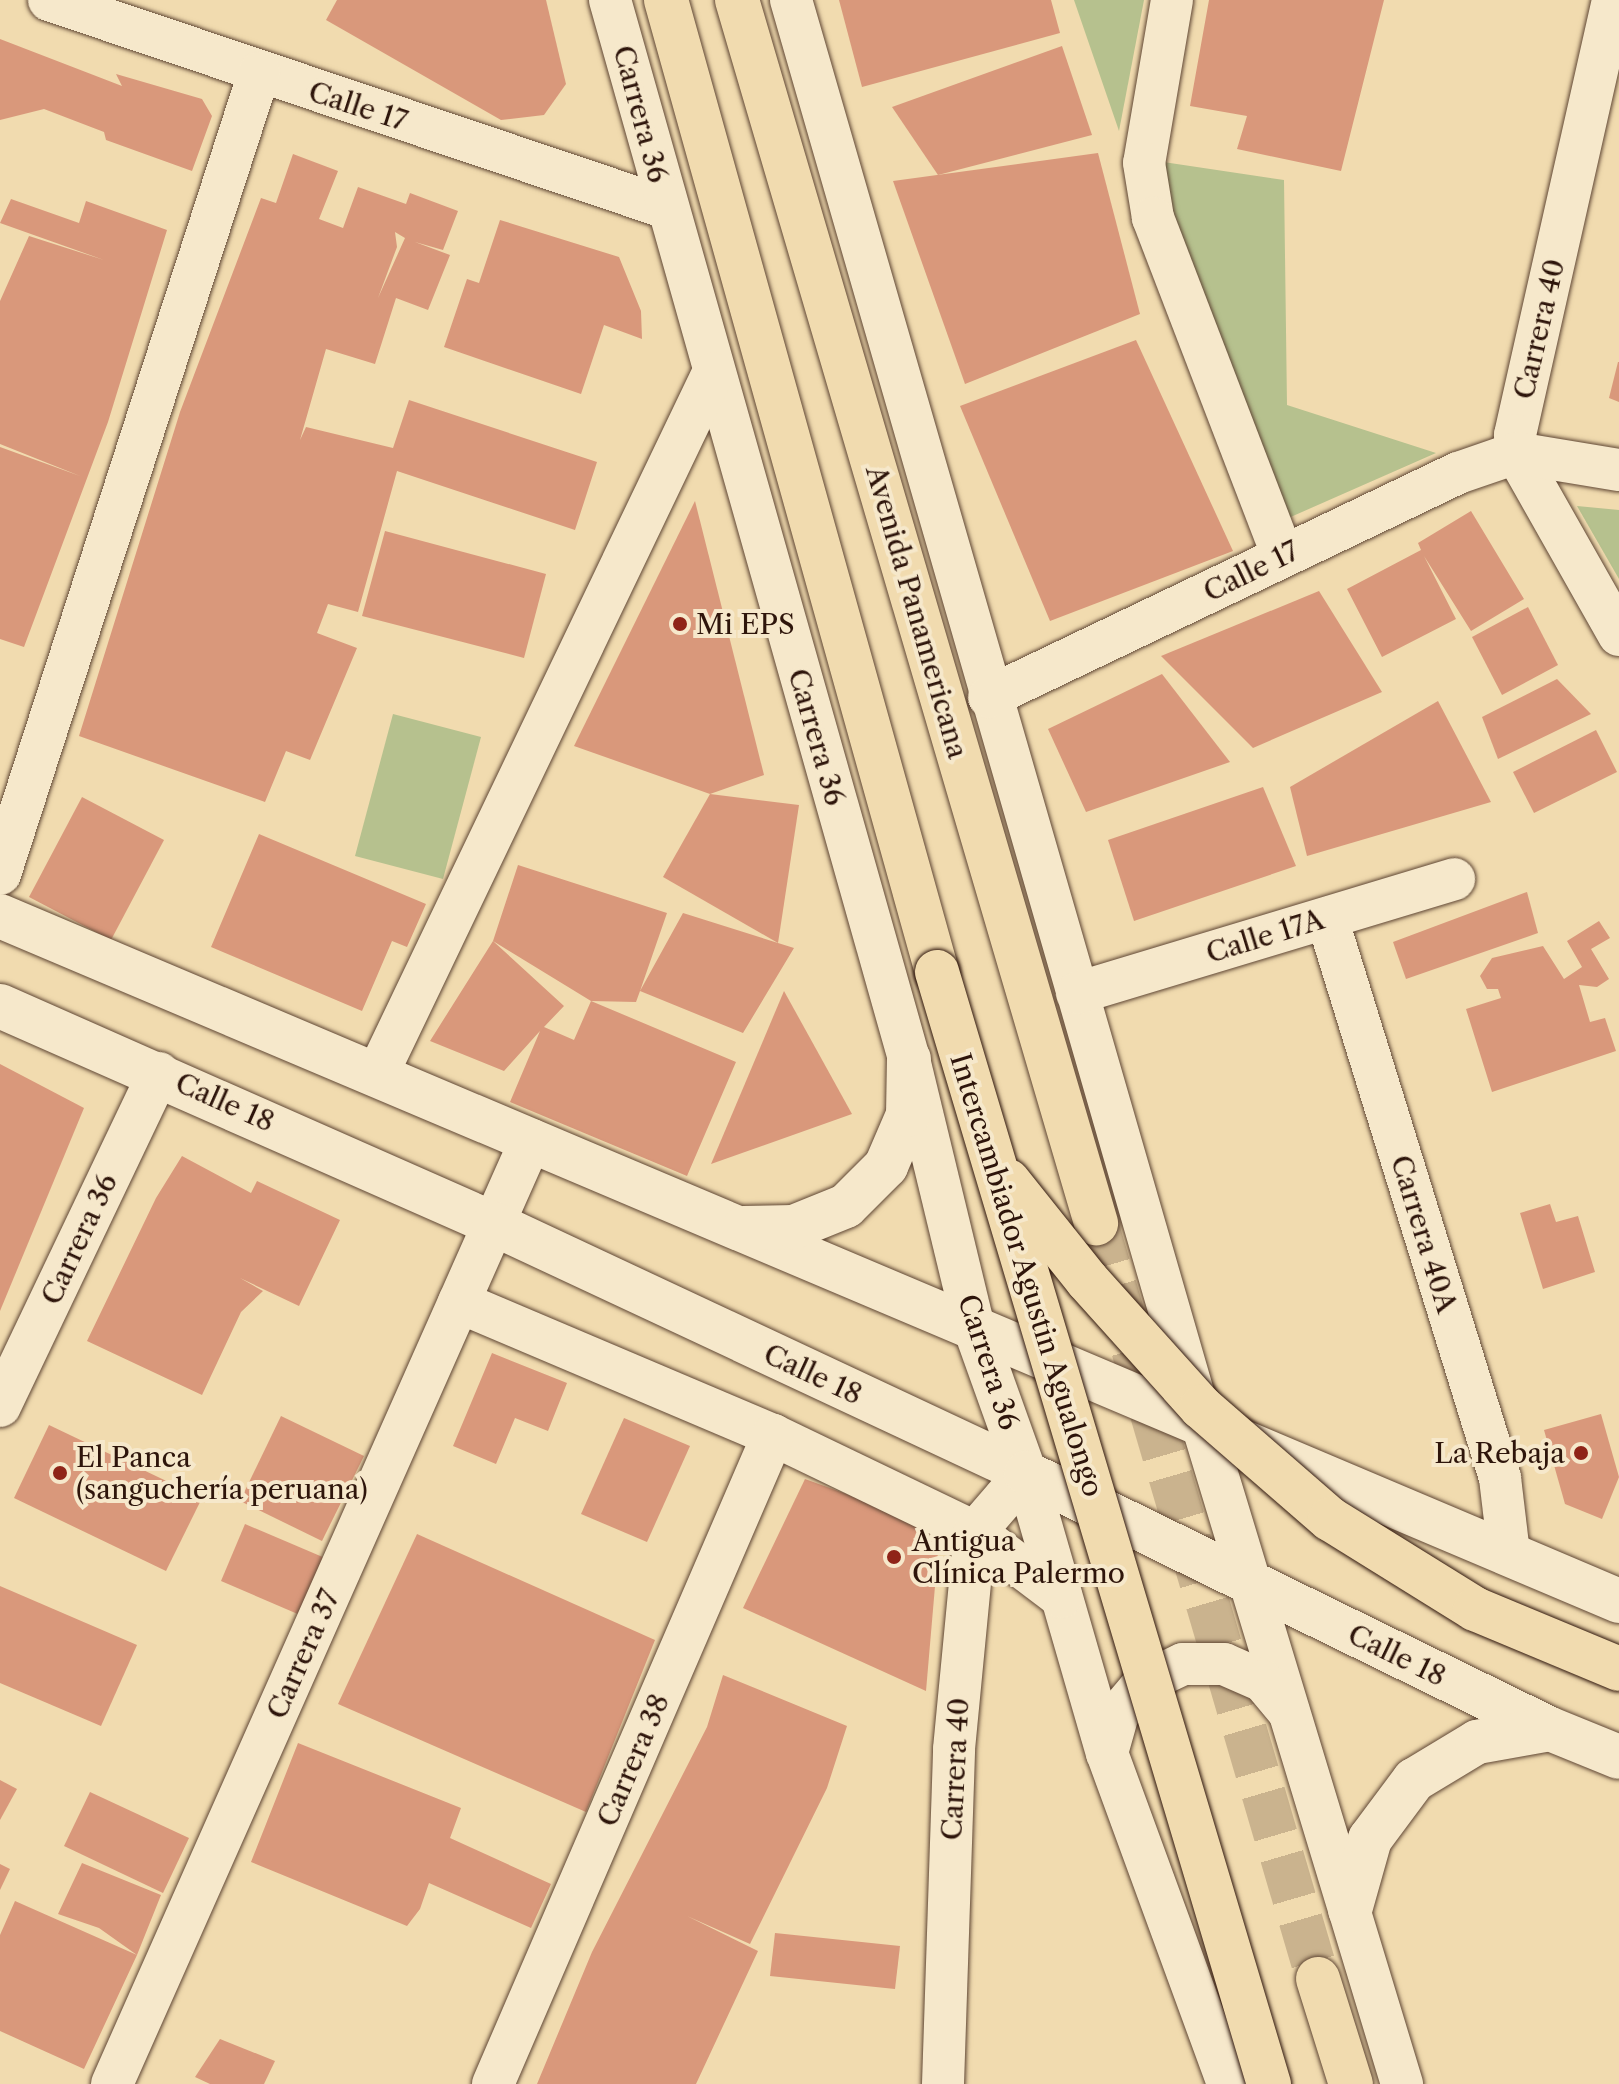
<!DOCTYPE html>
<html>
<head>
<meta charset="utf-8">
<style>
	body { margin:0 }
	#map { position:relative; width:1619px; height:2084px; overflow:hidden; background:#f1dbaf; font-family:"Libre Caslon Text",serif }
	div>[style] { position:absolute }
	.green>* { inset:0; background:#b6c18e }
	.building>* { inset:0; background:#d9987b }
	.primary-tunnel>* { height:44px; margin-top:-22px; transform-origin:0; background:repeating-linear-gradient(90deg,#cab38e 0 44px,transparent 0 66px) }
	.roads { filter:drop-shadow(0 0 2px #5f4634) drop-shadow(0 0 2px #5f4634) }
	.street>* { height:42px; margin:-21px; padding:0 21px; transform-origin:21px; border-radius:21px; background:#f6e8cb }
	.secondary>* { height:44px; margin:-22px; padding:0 22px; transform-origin:22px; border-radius:22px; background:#f6e8cb }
	.primary>* { height:44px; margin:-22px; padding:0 22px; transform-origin:22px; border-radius:22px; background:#f1dbaf }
	.bridges { filter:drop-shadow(0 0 2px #2e150b) drop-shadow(0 0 2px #2e150b) }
	.primary-bridge>* { height:44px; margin:-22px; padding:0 22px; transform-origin:22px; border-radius:22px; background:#f1dbaf }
	.dots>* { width:22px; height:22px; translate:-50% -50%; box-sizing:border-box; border:4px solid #f6e8cb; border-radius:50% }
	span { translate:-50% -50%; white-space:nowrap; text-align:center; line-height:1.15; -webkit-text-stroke:8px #f6e8cb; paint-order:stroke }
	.street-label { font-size:28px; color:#2e150b }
	.poi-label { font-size:28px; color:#2e150b }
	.left { translate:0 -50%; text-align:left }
	.right { translate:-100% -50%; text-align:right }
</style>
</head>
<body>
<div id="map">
	<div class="green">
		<div style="clip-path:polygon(1074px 0,1144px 0,1119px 131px)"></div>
		<div style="clip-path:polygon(1150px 160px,1284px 180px,1287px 405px,1436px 453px,1277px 523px)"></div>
		<div style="clip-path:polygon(1577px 506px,1619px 510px,1619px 579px)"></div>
		<div style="clip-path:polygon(393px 714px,481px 737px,443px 879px,355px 856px)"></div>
	</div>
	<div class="building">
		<div style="clip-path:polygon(337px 0,546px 0,566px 84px,544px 115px,501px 120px,326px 20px)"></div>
		<div style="clip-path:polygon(839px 0,1051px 0,1060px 33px,862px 87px)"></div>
		<div style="clip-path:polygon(1209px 0,1384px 0,1341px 171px,1237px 149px,1247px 116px,1190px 106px)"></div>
		<div style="clip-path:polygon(0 39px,122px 86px,116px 74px,202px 99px,212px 116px,192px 171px,106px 140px,104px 132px,44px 109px,0 120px)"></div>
		<div style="clip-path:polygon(1062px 46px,1092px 135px,938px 175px,892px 107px)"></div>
		<div style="clip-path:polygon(1098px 153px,1140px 314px,965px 384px,893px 181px)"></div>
		<div style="clip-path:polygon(evenodd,293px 154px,338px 171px,319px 219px,343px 228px,358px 187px,406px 204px,410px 193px,458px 211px,443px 250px,415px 242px,450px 255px,428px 310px,396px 298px,375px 364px,326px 349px,300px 440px,306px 427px,393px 448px,409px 400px,597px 462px,575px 530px,397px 471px,358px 612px,328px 604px,317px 633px,357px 648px,310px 760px,286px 751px,265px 802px,79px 736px,180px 412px,261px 198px,276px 203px,293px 154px,395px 232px,405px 238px,378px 298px,397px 247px,395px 232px)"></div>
		<div style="clip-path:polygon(11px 199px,79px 223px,86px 201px,167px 230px,108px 422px,24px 647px,0 639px,0 447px,80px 476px,0 444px,0 301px,29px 236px,104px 260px,0 223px)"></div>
		<div style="clip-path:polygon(500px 220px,619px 257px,641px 311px,642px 339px,604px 325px,581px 394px,444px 347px,467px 279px,479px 283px)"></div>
		<div style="clip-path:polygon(1136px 340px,1233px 551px,1050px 621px,960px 406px)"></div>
		<div style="clip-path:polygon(1618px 362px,1619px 362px,1619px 402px,1609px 398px)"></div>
		<div style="clip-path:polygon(695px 501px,764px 775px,710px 794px,574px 746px)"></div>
		<div style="clip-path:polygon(1471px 511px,1524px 599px,1471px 631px,1424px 556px,1456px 619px,1382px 657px,1347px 589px,1421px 550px,1418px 543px)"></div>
		<div style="clip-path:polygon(385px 531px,546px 574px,524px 658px,362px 616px)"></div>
		<div style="clip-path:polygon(1319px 591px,1382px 692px,1253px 748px,1161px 656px)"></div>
		<div style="clip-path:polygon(1528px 607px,1558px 665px,1502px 695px,1472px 637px)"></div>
		<div style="clip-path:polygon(1162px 674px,1230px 762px,1086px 812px,1048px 729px)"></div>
		<div style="clip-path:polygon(1557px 679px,1591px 714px,1498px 759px,1482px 717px)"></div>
		<div style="clip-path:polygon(1438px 701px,1491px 802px,1307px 856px,1290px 787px)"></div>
		<div style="clip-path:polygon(1596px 730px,1617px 772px,1534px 813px,1513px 772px)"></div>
		<div style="clip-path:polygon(1263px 787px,1296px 866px,1134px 921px,1108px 840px)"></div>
		<div style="clip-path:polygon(710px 794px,799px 805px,778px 943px,663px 877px)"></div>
		<div style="clip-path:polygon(82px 797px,164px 840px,111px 940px,29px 897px)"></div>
		<div style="clip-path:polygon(259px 834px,426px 904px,407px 947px,392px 941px,362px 1011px,211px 947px)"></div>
		<div style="clip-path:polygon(518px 865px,667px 913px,640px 991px,683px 913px,794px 948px,743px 1033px,640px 991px,636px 1002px,591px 1001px,736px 1062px,687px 1176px,510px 1102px,540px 1031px,504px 1071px,430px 1041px,493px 941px,564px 1006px,544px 1027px,574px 1040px,591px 1001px,493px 941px)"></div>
		<div style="clip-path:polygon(1527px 892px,1538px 933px,1406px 979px,1393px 942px)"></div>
		<div style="clip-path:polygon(1599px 921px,1610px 938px,1591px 949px,1609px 979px,1597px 987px,1579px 985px,1590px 1022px,1605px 1018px,1616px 1051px,1492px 1092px,1466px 1009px,1501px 998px,1498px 989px,1487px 989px,1480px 976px,1492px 958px,1543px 946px,1564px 979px,1582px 967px,1567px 941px)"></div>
		<div style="clip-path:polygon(784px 991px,852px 1114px,711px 1164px)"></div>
		<div style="clip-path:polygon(0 1064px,84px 1108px,0 1311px)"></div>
		<div style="clip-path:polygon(182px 1156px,251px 1193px,257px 1181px,340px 1220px,299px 1306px,240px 1278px,263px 1291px,241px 1312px,202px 1395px,87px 1341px,156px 1198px)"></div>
		<div style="clip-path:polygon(1550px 1204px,1556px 1222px,1578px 1216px,1595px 1272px,1543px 1289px,1520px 1213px)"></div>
		<div style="clip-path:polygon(492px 1353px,567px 1383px,548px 1431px,515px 1418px,496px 1464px,453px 1446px)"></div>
		<div style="clip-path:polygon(1601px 1414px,1619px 1477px,1602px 1519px,1565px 1504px,1544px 1430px)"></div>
		<div style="clip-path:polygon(281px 1416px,364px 1456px,322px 1541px,240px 1501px)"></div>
		<div style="clip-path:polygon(624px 1418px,690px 1446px,647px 1542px,581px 1514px)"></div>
		<div style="clip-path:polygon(49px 1425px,202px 1498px,166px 1571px,14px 1498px)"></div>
		<div style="clip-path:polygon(805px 1479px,940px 1528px,926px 1691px,743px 1608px)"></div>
		<div style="clip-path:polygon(245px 1524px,325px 1558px,300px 1615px,221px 1581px)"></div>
		<div style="clip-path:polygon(417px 1534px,655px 1640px,586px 1812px,338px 1704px)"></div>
		<div style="clip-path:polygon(0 1586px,137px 1645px,101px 1726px,0 1683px)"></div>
		<div style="clip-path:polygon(723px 1675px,847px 1726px,827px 1788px,750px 1944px,687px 1916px,758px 1951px,696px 2084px,537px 2084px,592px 1952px,707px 1727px)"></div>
		<div style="clip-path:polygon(298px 1743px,461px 1808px,450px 1838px,551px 1884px,531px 1928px,429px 1883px,420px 1909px,407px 1926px,251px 1862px)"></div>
		<div style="clip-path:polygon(0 1780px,17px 1789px,0 1820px)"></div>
		<div style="clip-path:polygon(90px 1792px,189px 1838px,163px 1893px,64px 1846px)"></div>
		<div style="clip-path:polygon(82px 1863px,161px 1895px,137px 1955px,84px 2069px,0 2031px,0 1935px,15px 1901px,137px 1955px,99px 1928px,58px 1914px)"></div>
		<div style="clip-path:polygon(0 1864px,10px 1869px,0 1890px)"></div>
		<div style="clip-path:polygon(775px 1933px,900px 1946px,895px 1989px,770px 1976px)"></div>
		<div style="clip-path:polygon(220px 2039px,275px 2061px,264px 2084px,210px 2084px,195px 2077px)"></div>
	</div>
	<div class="primary-tunnel">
		<div style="left:1096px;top:1223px;width:788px;rotate:73.64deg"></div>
	</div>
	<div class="roads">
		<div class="street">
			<div style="left:49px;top:0;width:652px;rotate:18.6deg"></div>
			<div style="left:610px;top:0;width:1100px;rotate:74.23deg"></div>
			<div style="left:909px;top:1059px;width:277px;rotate:76.4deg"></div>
			<div style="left:974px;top:1328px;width:154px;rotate:70.3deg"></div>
			<div style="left:1026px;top:1473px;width:291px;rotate:73.9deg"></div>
			<div style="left:1107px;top:1753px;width:352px;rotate:69.9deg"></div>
			<div style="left:791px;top:0;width:1482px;rotate:73.9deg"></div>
			<div style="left:1202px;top:1424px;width:690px;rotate:73.14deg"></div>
			<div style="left:1172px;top:0;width:165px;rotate:99.7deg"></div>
			<div style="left:1144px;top:163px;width:56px;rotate:80.7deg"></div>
			<div style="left:1153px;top:218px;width:362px;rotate:69deg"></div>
			<div style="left:1613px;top:0;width:446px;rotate:102.7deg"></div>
			<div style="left:1515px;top:435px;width:18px;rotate:87deg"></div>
			<div style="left:1516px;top:453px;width:209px;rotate:60.5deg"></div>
			<div style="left:989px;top:697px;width:520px;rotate:-25.53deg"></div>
			<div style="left:1458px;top:473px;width:61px;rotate:-19deg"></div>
			<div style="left:1516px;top:453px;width:104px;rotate:9.4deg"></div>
			<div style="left:0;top:874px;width:842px;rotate:-72.08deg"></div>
			<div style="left:1327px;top:918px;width:586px;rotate:72.83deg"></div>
			<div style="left:1500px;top:1478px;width:77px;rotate:83.2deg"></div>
			<div style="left:1077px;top:993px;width:394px;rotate:-16.8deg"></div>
			<div style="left:377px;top:1075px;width:778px;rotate:-64.42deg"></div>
			<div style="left:459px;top:1302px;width:341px;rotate:23deg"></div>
			<div style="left:773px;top:1435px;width:224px;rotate:25.7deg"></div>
			<div style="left:975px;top:1532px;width:108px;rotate:37.1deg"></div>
			<div style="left:0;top:1406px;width:369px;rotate:-64.5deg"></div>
			<div style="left:1107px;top:1753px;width:41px;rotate:-74.2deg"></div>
			<div style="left:1118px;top:1714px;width:42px;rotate:-49.8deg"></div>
			<div style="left:1145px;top:1682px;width:42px;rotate:-25.3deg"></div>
			<div style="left:1183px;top:1664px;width:41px"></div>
			<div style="left:1224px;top:1664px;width:43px;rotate:23.6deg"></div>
			<div style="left:1263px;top:1681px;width:40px;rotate:50deg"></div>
			<div style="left:112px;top:2084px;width:1033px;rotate:-66.07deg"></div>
			<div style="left:493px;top:2084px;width:707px;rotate:-66.66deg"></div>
			<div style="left:943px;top:2084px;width:335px;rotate:-88.1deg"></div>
			<div style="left:954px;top:1749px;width:218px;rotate:-84.5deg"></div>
			<div style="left:975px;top:1532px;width:78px;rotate:-49.2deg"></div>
		</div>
		<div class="secondary">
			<div style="left:0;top:916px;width:1758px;rotate:22.93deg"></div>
			<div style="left:0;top:1006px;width:540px;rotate:23.81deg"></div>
			<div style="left:494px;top:1224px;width:587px;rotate:25.08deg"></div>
			<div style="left:1026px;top:1473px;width:583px;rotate:26.04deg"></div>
			<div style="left:1550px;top:1729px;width:74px;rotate:22.1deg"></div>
			<div style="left:744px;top:1228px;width:50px;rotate:-1.1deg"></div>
			<div style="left:794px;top:1227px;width:56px;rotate:-22deg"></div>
			<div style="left:846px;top:1206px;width:57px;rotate:-45deg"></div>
			<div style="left:886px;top:1166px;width:56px;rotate:-66.7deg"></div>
			<div style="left:908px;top:1115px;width:56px;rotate:-89deg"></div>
			<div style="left:1350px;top:1910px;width:74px;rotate:-74.3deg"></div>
			<div style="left:1370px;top:1839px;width:74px;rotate:-53.3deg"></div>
			<div style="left:1414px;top:1780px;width:74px;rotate:-31.1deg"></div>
			<div style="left:1477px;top:1742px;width:74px;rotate:-10.1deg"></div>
		</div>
		<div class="primary">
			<div style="left:666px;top:0;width:1009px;rotate:74.42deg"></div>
			<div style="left:737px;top:0;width:1275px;rotate:73.64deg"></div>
			<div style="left:1318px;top:1979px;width:110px;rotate:72.6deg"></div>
		</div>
	</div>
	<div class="bridges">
		<div class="primary-bridge">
			<div style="left:937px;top:972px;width:1161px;rotate:73.38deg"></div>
			<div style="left:1008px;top:1181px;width:127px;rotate:51.4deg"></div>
			<div style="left:1087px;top:1280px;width:171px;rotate:48.1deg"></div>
			<div style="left:1201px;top:1407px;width:171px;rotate:41deg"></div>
			<div style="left:1330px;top:1519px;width:171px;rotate:31.8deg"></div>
			<div style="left:1475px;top:1609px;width:156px;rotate:22.6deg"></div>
		</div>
	</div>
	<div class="dots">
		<div style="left:680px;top:624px;background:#8f2418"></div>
		<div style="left:1581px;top:1453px;background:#8f2418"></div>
		<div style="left:60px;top:1473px;background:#8f2418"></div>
		<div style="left:894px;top:1557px;background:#8f2418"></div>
	</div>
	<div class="street-label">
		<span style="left:358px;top:106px;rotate:18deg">Calle 17</span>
		<span style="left:641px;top:114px;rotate:75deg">Carrera 36</span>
		<span style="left:1539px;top:329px;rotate:-77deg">Carrera 40</span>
		<span style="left:1251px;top:571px;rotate:-26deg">Calle 17</span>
		<span style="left:917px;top:612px;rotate:74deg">Avenida Panamericana</span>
		<span style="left:817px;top:737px;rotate:74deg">Carrera 36</span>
		<span style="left:1265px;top:936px;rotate:-17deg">Calle 17A</span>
		<span style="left:225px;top:1102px;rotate:24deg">Calle 18</span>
		<span style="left:1424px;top:1234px;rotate:73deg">Carrera 40A</span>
		<span style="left:79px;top:1239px;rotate:-65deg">Carrera 36</span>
		<span style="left:1027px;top:1275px;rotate:73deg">Intercambiador Agustin Agualongo</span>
		<span style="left:989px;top:1362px;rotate:72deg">Carrera 36</span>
		<span style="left:813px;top:1374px;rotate:25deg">Calle 18</span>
		<span style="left:303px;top:1654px;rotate:-66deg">Carrera 37</span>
		<span style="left:1397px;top:1655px;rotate:26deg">Calle 18</span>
		<span style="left:633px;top:1760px;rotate:-67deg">Carrera 38</span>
		<span style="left:955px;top:1769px;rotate:-87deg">Carrera 40</span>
	</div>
	<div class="poi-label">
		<span class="left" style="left:696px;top:624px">Mi EPS</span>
		<span class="right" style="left:1565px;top:1453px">La Rebaja</span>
		<span class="left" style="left:76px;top:1473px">El Panca<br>(sanguchería peruana)</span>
		<span class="left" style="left:912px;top:1557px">Antigua<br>Clínica Palermo</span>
	</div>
</div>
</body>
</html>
